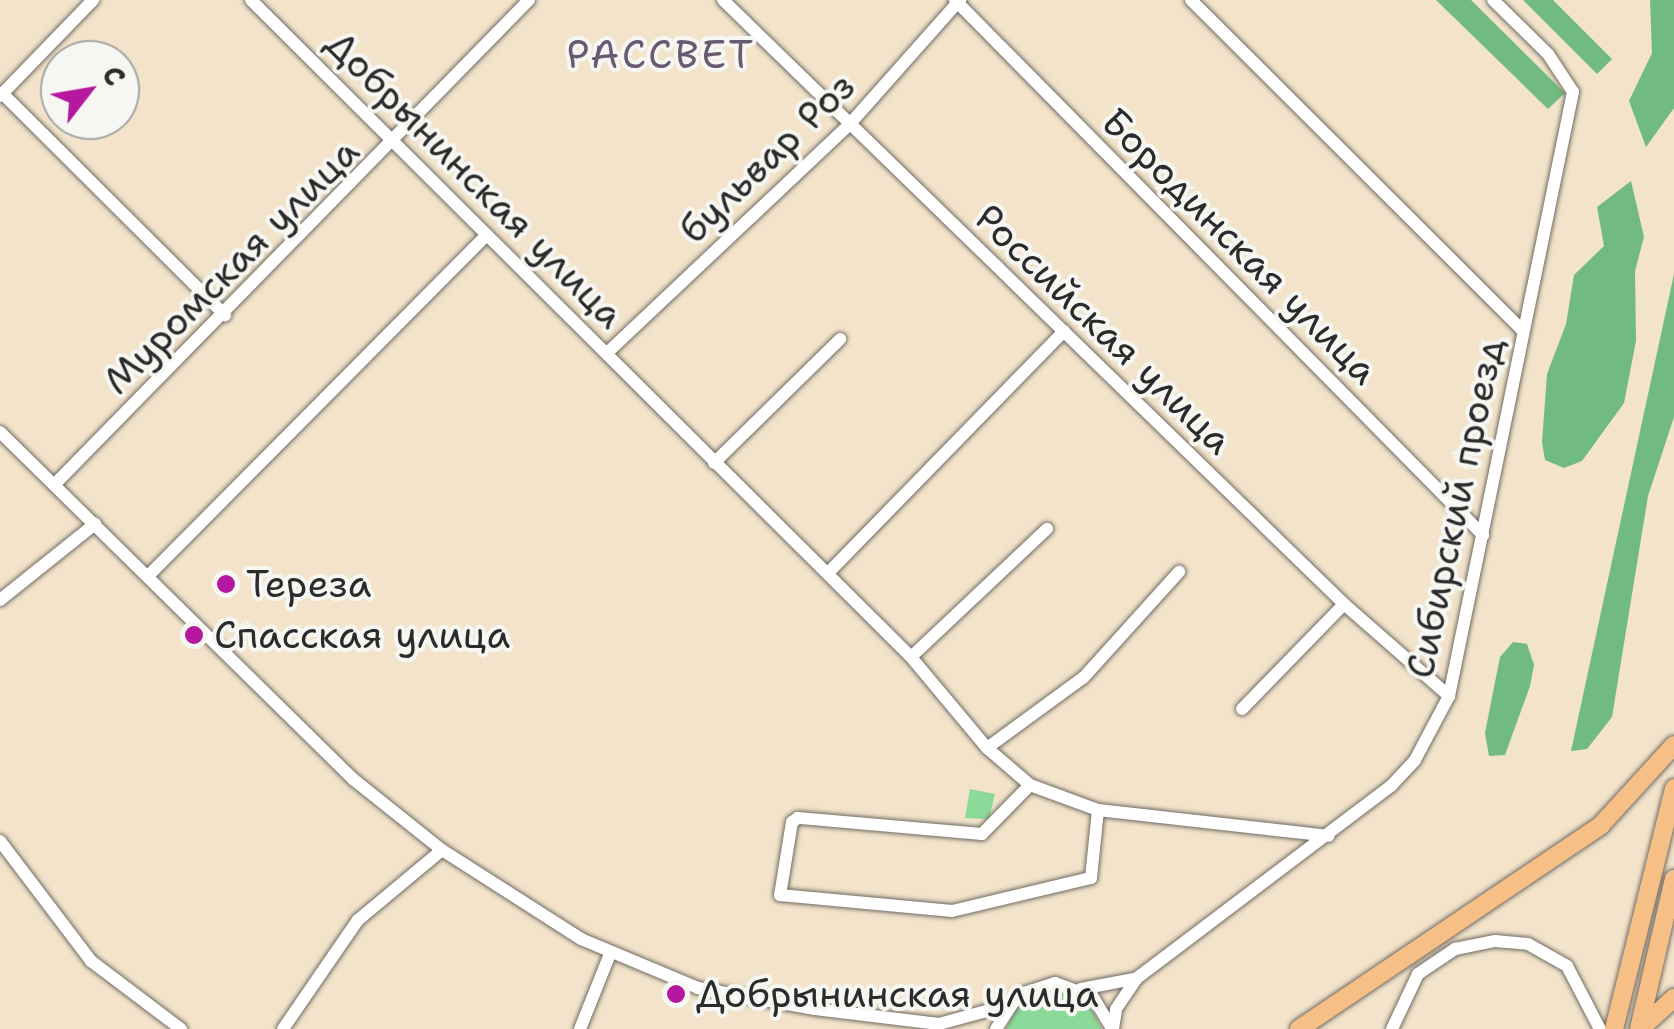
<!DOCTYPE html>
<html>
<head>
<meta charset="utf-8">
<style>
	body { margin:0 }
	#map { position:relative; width:1674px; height:1029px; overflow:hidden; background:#f2e3ca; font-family:"Shantell Sans",sans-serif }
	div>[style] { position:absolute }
	.green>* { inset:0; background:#8cda99 }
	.forest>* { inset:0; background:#71ba81 }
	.roads { filter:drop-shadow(0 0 2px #716b63) drop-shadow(0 0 2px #716b63) }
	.minor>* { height:12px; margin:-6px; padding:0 6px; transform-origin:6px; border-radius:6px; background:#fff }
	.highway>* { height:18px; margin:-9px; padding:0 9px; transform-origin:9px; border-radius:9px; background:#f5bf86 }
	.dots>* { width:28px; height:28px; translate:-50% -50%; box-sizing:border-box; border:5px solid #f6f6f2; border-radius:50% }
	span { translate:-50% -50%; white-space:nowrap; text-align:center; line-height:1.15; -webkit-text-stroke:8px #f6f6f2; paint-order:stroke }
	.street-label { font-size:38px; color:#2b2b2b }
	.poi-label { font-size:38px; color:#2b2b2b }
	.left { translate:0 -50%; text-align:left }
	.neighbourhood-label { font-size:40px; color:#685a71; letter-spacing:2.5px }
	.north { position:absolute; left:40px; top:40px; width:100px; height:100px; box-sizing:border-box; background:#f6f6f2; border:2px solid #a5a5a2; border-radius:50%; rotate:59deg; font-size:28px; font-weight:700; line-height:40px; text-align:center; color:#2b2b2b }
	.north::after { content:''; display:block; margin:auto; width:35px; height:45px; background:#b5179e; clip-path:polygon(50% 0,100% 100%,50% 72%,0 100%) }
</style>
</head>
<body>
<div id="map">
	<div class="green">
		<div style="clip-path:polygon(970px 789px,995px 794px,989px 819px,965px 818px)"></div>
		<div style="clip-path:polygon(1054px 990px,1090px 1006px,1102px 1029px,1006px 1029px,1018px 1005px)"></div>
	</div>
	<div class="forest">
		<div style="clip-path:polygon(1436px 0,1471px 0,1565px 93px,1548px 109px)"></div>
		<div style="clip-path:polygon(1523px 0,1553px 0,1612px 59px,1597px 74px)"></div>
		<div style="clip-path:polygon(1650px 0,1674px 0,1674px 108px,1646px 147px,1629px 101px,1652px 53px)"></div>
		<div style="clip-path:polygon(1631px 181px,1644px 237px,1635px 271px,1636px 341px,1624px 403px,1582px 461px,1564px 468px,1545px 460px,1542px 442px,1547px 374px,1566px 324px,1574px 275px,1604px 246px,1597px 207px)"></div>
		<div style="clip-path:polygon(1674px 274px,1674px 417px,1648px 496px,1612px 717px,1587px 749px,1571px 751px)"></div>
		<div style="clip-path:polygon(1513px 642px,1527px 644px,1534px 665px,1530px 686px,1505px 755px,1489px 756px,1485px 733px,1500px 657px)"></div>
	</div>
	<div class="roads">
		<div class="minor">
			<div style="left:251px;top:0;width:931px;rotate:44.87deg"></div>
			<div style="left:911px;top:657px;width:119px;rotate:50.1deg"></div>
			<div style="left:987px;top:748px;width:57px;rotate:40.7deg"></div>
			<div style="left:1030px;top:785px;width:72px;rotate:20.2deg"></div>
			<div style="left:1098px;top:810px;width:232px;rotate:6.4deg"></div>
			<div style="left:723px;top:0;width:866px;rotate:44.2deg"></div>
			<div style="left:1344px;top:604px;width:140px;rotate:41.2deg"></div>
			<div style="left:955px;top:0;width:752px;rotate:45.38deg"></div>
			<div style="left:1191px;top:0;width:467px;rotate:44.9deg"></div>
			<div style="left:2px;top:93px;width:315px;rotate:44.9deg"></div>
			<div style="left:0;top:96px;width:134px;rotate:-45.9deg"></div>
			<div style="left:608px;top:352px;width:330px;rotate:-43.3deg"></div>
			<div style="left:848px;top:126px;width:169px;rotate:-48.4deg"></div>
			<div style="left:0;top:432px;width:495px;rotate:44.5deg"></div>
			<div style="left:353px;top:779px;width:114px;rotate:38.6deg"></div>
			<div style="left:442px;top:850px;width:165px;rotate:32.6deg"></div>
			<div style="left:581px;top:939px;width:127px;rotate:22.7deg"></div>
			<div style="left:698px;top:988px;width:119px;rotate:10.2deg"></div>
			<div style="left:815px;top:1009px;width:125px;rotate:6.9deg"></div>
			<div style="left:939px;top:1024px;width:72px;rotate:-15.4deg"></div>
			<div style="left:714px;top:463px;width:177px;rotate:-44.5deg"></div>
			<div style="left:54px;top:485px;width:679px;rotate:-45.6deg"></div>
			<div style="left:828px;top:573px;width:338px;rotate:-45.7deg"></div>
			<div style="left:148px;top:576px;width:478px;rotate:-45.2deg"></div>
			<div style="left:0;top:600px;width:122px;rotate:-38.7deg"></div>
			<div style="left:911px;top:657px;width:187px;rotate:-43.3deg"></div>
			<div style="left:1242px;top:709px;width:146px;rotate:-45.8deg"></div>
			<div style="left:987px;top:748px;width:120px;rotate:-36.2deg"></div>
			<div style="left:1084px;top:677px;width:142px;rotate:-47.9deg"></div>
			<div style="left:1030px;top:785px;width:69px;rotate:134.4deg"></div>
			<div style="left:982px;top:834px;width:185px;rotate:-175deg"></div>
			<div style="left:798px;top:818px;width:7px;rotate:146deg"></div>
			<div style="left:792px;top:822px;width:74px;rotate:99.3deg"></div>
			<div style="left:780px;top:895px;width:173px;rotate:5.3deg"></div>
			<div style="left:952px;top:911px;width:143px;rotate:-13.4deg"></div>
			<div style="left:1091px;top:878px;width:68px;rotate:-84.1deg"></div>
			<div style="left:0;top:841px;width:151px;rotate:52.8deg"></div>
			<div style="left:91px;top:961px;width:113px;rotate:37.1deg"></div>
			<div style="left:1081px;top:989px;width:54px;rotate:-10.7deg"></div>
			<div style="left:283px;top:1029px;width:132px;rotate:-55.5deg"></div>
			<div style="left:358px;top:920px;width:109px;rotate:-39.8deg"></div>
			<div style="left:580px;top:1029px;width:81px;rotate:-68.2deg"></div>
			<div style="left:996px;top:1029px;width:40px;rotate:-57.1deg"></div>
			<div style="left:1018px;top:995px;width:39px;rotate:-18deg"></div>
			<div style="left:1055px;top:983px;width:40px;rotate:20.2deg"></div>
			<div style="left:1093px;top:997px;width:35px;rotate:59deg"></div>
			<div style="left:1113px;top:1029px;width:20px;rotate:-81deg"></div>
			<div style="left:1116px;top:1009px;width:37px;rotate:-56deg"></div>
			<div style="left:1137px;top:978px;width:318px;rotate:-37.1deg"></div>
			<div style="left:1391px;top:786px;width:35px;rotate:-47deg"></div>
			<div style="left:1415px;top:760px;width:72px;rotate:-62deg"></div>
			<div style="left:1449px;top:696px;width:617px;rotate:-78.4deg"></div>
			<div style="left:1573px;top:92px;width:45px;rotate:-123.3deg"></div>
			<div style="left:1548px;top:54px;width:77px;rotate:-135.5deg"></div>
			<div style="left:1392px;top:1029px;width:61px;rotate:-64.7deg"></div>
			<div style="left:1418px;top:974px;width:45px;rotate:-34deg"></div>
			<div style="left:1455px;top:949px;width:41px;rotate:-11.3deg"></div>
			<div style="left:1495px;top:941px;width:33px;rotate:5deg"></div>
			<div style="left:1528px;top:944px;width:45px;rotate:29.4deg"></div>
			<div style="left:1567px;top:966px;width:71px;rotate:62.4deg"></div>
		</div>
		<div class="highway">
			<div style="left:1299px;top:1029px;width:364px;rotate:-34deg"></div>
			<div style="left:1601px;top:825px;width:108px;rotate:-47.6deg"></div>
			<div style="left:1614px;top:1029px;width:248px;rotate:-76deg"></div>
			<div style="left:1639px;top:1029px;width:154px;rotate:-76.9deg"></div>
			<div style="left:1640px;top:1029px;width:46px;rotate:-42.4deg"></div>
		</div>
	</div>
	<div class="dots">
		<div style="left:226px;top:584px;background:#b5179e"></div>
		<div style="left:194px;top:635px;background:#b5179e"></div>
		<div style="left:676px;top:994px;background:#b5179e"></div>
	</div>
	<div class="street-label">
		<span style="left:767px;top:158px;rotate:-44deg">бульвар Роз</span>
		<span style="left:475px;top:179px;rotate:45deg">Добрынинская улица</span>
		<span style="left:1240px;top:246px;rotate:45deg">Бородинская улица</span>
		<span style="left:231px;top:266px;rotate:-45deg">Муромская улица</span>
		<span style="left:1104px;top:329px;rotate:44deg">Российская улица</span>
		<span style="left:1455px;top:508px;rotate:-78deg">Сибирский проезд</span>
	</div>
	<div class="poi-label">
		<span class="left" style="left:246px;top:584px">Тереза</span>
		<span class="left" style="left:214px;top:635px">Спасская улица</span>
		<span class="left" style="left:696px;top:994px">Добрынинская улица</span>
	</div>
	<div class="neighbourhood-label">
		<span style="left:661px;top:54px">РАССВЕТ</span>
	</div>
	<div class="north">С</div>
</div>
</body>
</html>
